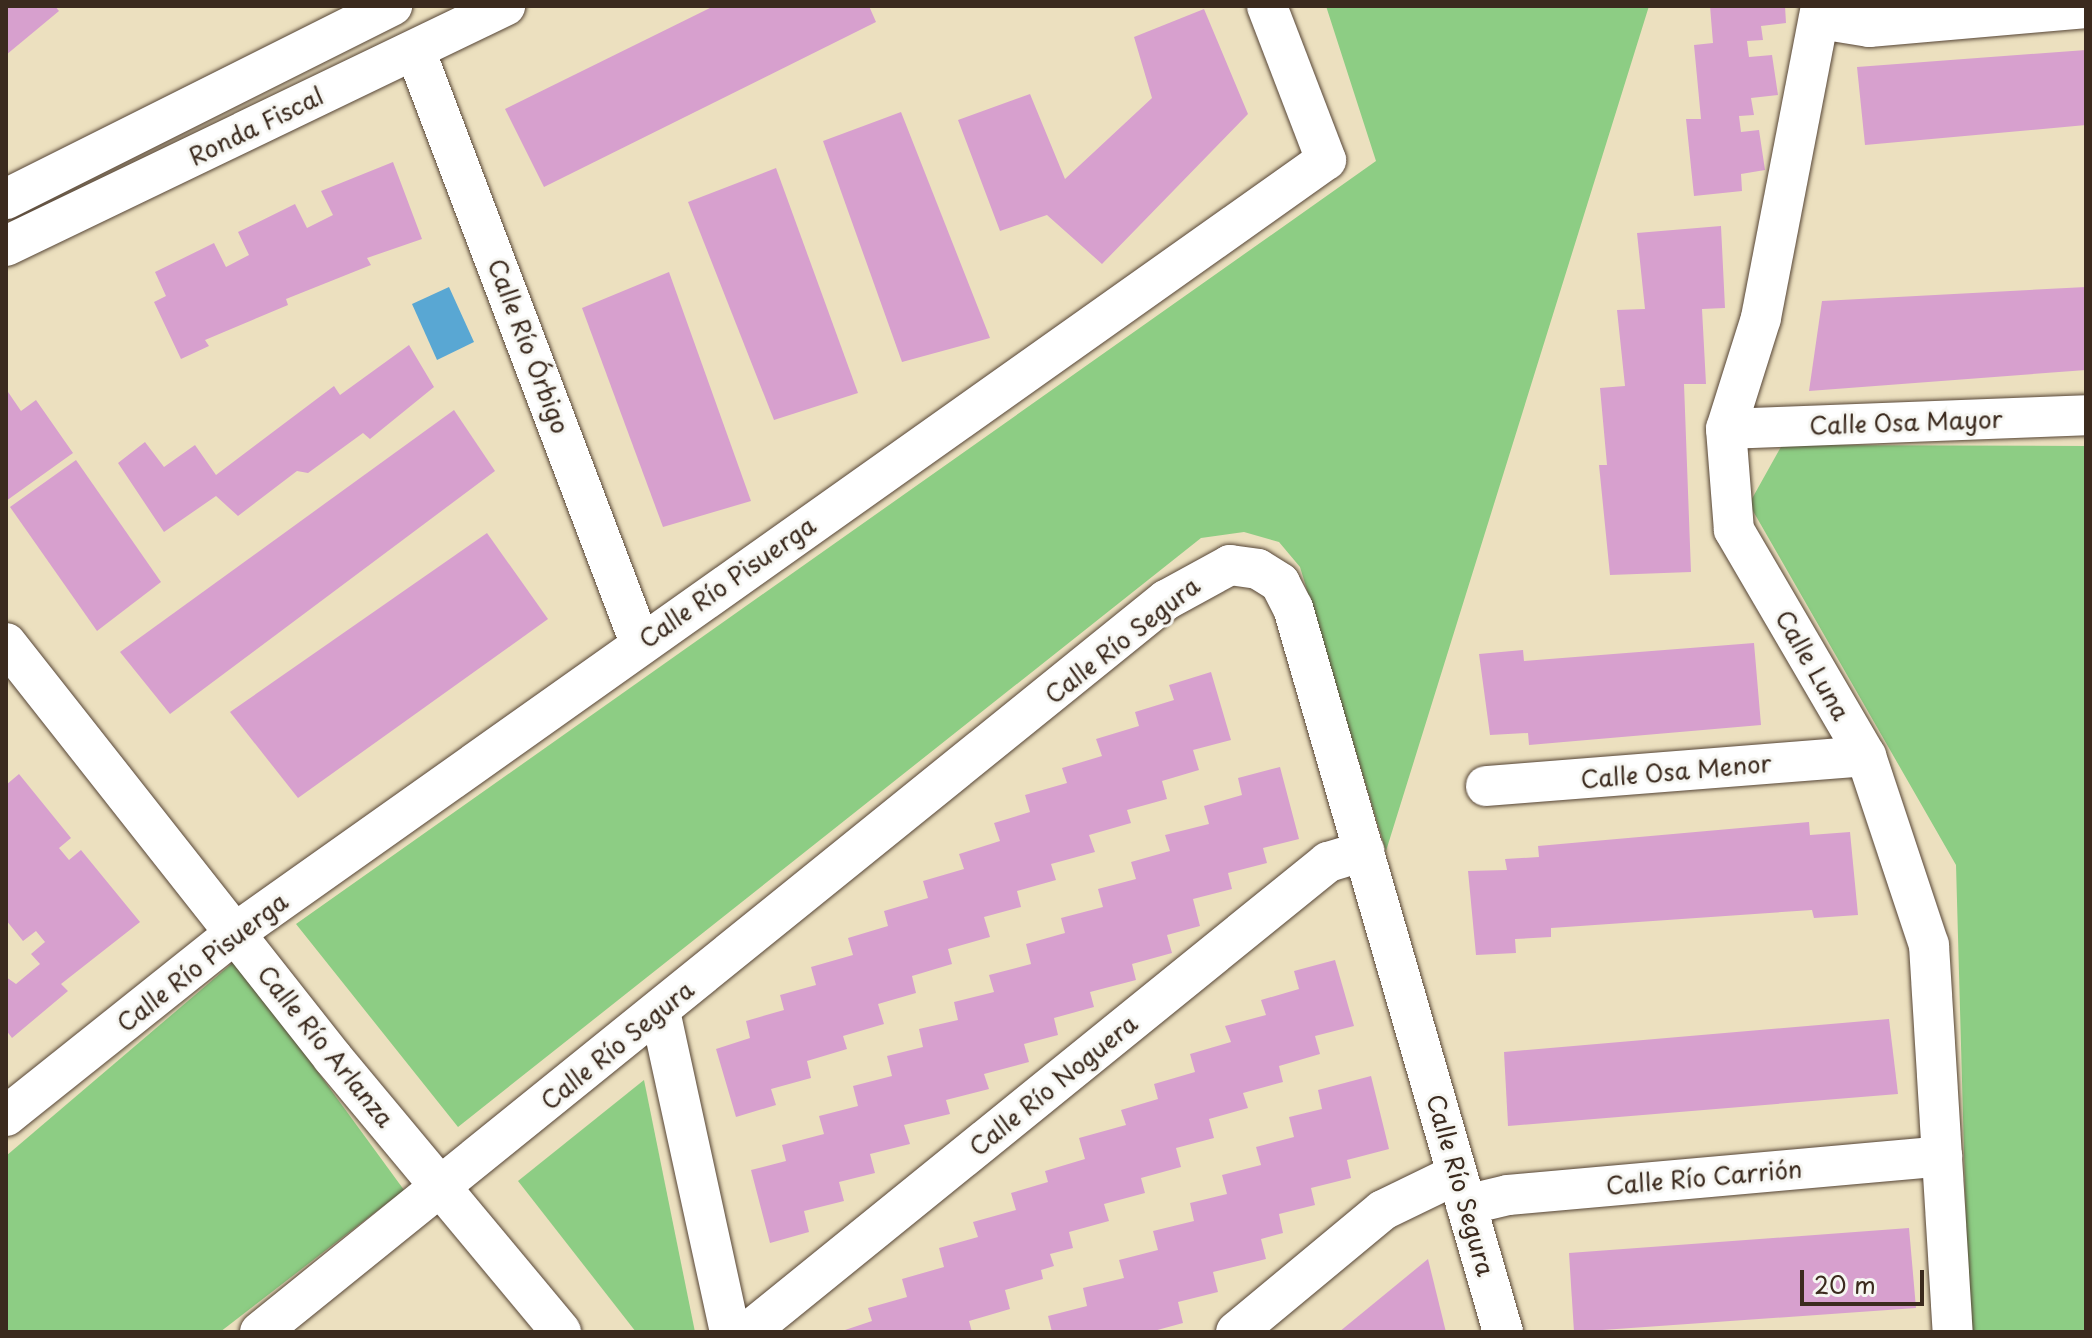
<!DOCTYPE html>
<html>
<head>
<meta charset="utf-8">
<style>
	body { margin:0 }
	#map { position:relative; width:2092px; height:1338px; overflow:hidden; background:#ece0bf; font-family:"Playpen Sans",sans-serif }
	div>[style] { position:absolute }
	.green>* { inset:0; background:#8dcd84 }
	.water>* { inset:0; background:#59a7d3 }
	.building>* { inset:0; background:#d7a0ce }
	.roads { filter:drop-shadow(0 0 2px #564536) drop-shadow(0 0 2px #564536) }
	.minor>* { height:40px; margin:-20px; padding:0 20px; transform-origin:20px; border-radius:20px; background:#fff }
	span { translate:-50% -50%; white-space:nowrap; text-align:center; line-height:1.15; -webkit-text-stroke:6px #f6f6f2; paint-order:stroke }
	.street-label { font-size:24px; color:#3b2a1e }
	.frame { position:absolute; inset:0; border:8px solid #3b2a1e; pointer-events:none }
	.scale { position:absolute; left:1800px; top:1270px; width:124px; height:36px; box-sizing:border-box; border:4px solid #3b2a1e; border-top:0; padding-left:10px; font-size:24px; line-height:28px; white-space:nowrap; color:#3b2a1e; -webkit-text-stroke:6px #f6f6f2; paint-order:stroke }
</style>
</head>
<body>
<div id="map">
	<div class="green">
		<div style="clip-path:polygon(1326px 6px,1649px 6px,1386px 851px,1300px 567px,1279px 542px,1244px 532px,1201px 538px,458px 1127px,296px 924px,1376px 161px)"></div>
		<div style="clip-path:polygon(1782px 445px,2086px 446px,2086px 1332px,1969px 1332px,1956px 865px,1749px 504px)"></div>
		<div style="clip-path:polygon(236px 960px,404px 1190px,220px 1332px,6px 1332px,6px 1156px)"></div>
		<div style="clip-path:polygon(644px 1080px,695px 1332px,636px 1332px,518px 1181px)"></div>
	</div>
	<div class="water">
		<div style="clip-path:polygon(449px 287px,474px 342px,437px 360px,412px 304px)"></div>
	</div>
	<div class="building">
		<div style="clip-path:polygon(6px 6px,55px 6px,59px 11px,6px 55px)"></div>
		<div style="clip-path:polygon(714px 6px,869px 6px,876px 22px,544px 187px,505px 109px)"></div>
		<div style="clip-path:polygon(1710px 6px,1785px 6px,1786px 23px,1761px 26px,1763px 40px,1747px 41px,1749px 57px,1772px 55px,1778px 95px,1751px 98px,1754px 115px,1739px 116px,1741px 132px,1759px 130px,1765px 170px,1741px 174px,1742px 191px,1694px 196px,1686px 119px,1701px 119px,1694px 45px,1713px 43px)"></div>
		<div style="clip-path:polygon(1204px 9px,1248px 114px,1102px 264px,1047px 215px,1000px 231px,958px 120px,1030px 94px,1065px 179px,1152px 98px,1134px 37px)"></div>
		<div style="clip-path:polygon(2086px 50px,2086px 125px,1865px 145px,1857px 67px)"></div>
		<div style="clip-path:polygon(901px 112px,990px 338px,902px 362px,823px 141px)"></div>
		<div style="clip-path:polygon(393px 162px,422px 239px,367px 258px,371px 265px,286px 299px,288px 305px,205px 340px,209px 346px,181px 359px,154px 302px,166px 296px,155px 272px,214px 243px,226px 267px,249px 255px,238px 232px,295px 204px,307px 228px,333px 215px,321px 191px)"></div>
		<div style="clip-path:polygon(776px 168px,858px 393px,774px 420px,688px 202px)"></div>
		<div style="clip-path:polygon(1721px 226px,1725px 308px,1702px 309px,1706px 384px,1684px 384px,1691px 572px,1610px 575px,1599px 465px,1607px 465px,1600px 388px,1625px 386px,1617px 310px,1645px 309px,1637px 233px)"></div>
		<div style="clip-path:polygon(669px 272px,751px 501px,663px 527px,582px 308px)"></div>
		<div style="clip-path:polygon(2086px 287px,2086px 370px,1809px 391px,1822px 301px)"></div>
		<div style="clip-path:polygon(409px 345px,434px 387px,370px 439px,363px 433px,308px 473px,297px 471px,238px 516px,216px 496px,164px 532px,118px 463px,145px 442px,164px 467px,195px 445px,216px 475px,334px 386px,340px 395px)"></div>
		<div style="clip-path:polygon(6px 389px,21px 411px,36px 400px,73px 453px,6px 501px)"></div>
		<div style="clip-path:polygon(454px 410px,495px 471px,170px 714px,120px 652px)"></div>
		<div style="clip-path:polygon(76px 460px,161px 582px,97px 631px,10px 507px)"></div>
		<div style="clip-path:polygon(487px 533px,548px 619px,298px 798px,230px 712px)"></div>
		<div style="clip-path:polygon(1754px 643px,1761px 725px,1529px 745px,1528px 733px,1490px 735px,1479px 654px,1523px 650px,1524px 661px)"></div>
		<div style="clip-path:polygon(1211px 672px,1231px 740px,1193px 750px,1199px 770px,1162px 781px,1167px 799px,1127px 810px,1131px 823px,1089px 835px,1095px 852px,1051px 864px,1056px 880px,1017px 891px,1021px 907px,984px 917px,990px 937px,948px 949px,952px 964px,912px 976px,916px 993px,878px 1004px,884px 1024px,843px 1036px,847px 1049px,807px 1061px,811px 1078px,771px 1089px,776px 1105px,736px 1117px,716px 1049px,750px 1038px,746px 1021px,784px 1010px,780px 995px,816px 985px,811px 967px,853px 955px,848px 938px,888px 926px,884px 911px,928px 898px,923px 881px,964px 869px,959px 854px,1000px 841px,994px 823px,1030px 812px,1025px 795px,1067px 783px,1062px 768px,1102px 756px,1096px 739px,1139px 726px,1135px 712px,1174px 700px,1169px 685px)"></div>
		<div style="clip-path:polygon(1280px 767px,1299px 839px,1263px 848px,1267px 863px,1228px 873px,1232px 889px,1193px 899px,1200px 926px,1167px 935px,1172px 953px,1132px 964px,1136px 980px,1090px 992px,1094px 1007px,1054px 1018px,1058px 1035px,1024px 1044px,1029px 1062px,984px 1074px,989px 1089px,946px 1100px,950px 1114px,904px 1125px,910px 1144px,870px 1154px,875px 1173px,839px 1182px,844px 1201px,804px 1211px,809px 1232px,770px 1243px,751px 1170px,786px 1161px,782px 1145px,824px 1134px,819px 1116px,858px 1106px,853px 1086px,892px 1076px,887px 1056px,923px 1047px,919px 1029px,958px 1020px,954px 1002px,994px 992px,989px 975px,1031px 964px,1026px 944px,1065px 933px,1061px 918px,1103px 907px,1098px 889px,1136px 879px,1131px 862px,1170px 851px,1165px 835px,1209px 824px,1204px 806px,1242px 795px,1238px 778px)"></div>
		<div style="clip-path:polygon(19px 774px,71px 838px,59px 848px,69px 860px,81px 850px,140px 922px,61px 984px,68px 991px,12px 1038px,6px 1030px,6px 977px,16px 984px,40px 964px,31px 954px,45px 942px,36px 931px,23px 941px,6px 920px,6px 785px)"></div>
		<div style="clip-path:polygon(1809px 822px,1810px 835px,1850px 832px,1858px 915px,1814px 918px,1812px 910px,1551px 928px,1551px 937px,1515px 939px,1516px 953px,1476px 955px,1468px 871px,1507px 870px,1505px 859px,1539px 857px,1538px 846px)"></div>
		<div style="clip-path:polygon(1335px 960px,1354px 1026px,1315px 1036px,1320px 1054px,1279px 1066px,1283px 1082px,1243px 1093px,1248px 1108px,1209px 1119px,1214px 1138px,1176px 1148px,1181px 1167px,1141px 1178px,1145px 1193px,1104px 1204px,1109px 1221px,1069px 1232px,1073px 1248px,1050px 1254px,1054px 1266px,1041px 1270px,1043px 1279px,1005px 1290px,1010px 1309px,969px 1321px,972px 1332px,839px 1332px,872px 1321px,868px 1308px,907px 1297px,902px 1279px,944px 1267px,939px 1248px,978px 1237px,973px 1222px,1016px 1210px,1011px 1193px,1048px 1182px,1045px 1171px,1085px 1159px,1079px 1138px,1126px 1125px,1121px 1110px,1158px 1099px,1154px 1084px,1195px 1072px,1190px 1054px,1231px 1042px,1225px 1026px,1266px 1015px,1261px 1000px,1299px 989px,1294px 971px)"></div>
		<div style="clip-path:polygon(1889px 1019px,1898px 1094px,1508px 1126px,1504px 1052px)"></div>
		<div style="clip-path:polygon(1371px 1076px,1389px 1149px,1347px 1160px,1351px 1178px,1311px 1188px,1315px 1205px,1279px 1214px,1283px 1233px,1261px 1239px,1266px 1259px,1213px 1272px,1218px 1292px,1178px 1302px,1183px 1323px,1150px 1332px,1052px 1332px,1048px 1316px,1087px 1306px,1083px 1288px,1124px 1278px,1119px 1260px,1158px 1250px,1153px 1231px,1194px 1221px,1190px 1203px,1227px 1194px,1222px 1175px,1261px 1165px,1256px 1147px,1294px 1137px,1289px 1117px,1322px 1109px,1318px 1090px)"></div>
		<div style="clip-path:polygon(1909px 1228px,1916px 1308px,1574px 1332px,1569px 1253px)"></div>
		<div style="clip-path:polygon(1428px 1259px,1446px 1332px,1339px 1332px)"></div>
	</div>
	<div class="roads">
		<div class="minor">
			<div style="left:1821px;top:6px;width:318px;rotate:100.9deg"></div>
			<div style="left:1761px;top:318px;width:116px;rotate:107.5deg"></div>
			<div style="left:1726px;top:429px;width:101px;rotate:85.5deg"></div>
			<div style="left:1734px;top:530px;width:262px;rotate:59.7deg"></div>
			<div style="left:1866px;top:756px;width:199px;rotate:71.6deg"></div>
			<div style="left:1929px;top:945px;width:388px;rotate:86.5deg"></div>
			<div style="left:1820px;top:19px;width:50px;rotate:9.3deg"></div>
			<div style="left:1869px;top:27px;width:218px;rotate:-5deg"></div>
			<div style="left:415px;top:50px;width:634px;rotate:69.22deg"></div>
			<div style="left:6px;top:199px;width:432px;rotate:-26.6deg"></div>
			<div style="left:6px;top:246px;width:554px;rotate:-25.69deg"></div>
			<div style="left:1726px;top:429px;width:360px;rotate:-2.2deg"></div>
			<div style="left:6px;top:643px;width:528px;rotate:51.76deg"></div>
			<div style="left:333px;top:1058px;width:356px;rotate:50.2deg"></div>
			<div style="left:1486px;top:786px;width:381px;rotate:-4.5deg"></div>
			<div style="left:660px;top:1011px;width:329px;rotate:77.7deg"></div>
			<div style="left:6px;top:1116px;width:293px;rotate:-38.6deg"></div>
			<div style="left:235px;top:933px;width:1337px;rotate:-35.32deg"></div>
			<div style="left:1326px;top:160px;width:165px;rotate:-111deg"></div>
			<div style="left:1466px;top:1205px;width:43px;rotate:-13.4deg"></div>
			<div style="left:1508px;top:1195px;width:436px;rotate:-5.1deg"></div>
			<div style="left:260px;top:1332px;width:1165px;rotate:-38.94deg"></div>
			<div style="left:1166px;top:600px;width:73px;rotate:-28.7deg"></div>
			<div style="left:1230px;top:565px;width:28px;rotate:8deg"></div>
			<div style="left:1258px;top:569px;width:26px;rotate:32deg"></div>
			<div style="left:1280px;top:583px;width:28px;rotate:63deg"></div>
			<div style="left:1293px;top:608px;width:754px;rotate:73.82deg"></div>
			<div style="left:748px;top:1332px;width:747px;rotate:-39.02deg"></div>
			<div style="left:1328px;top:862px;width:38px;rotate:-17deg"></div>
			<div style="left:1236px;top:1332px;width:191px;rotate:-39.7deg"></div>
			<div style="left:1383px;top:1210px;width:82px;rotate:-25.9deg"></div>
		</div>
	</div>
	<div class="street-label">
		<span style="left:256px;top:126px;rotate:-26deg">Ronda Fiscal</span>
		<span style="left:529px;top:346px;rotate:69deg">Calle Río Órbigo</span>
		<span style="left:1906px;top:422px;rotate:-2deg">Calle Osa Mayor</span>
		<span style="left:727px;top:582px;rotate:-35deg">Calle Río Pisuerga</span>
		<span style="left:1122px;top:640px;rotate:-38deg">Calle Río Segura</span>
		<span style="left:1813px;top:665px;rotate:60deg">Calle Luna</span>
		<span style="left:1676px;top:771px;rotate:-5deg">Calle Osa Menor</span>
		<span style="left:202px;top:962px;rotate:-38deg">Calle Río Pisuerga</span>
		<span style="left:617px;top:1045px;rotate:-39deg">Calle Río Segura</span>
		<span style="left:326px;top:1046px;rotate:51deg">Calle Río Arlanza</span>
		<span style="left:1053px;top:1085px;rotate:-39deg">Calle Río Noguera</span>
		<span style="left:1704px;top:1177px;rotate:-5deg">Calle Río Carrión</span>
		<span style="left:1461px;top:1185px;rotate:74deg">Calle Río Segura</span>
	</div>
	<div class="frame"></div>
	<div class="scale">20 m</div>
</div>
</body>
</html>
